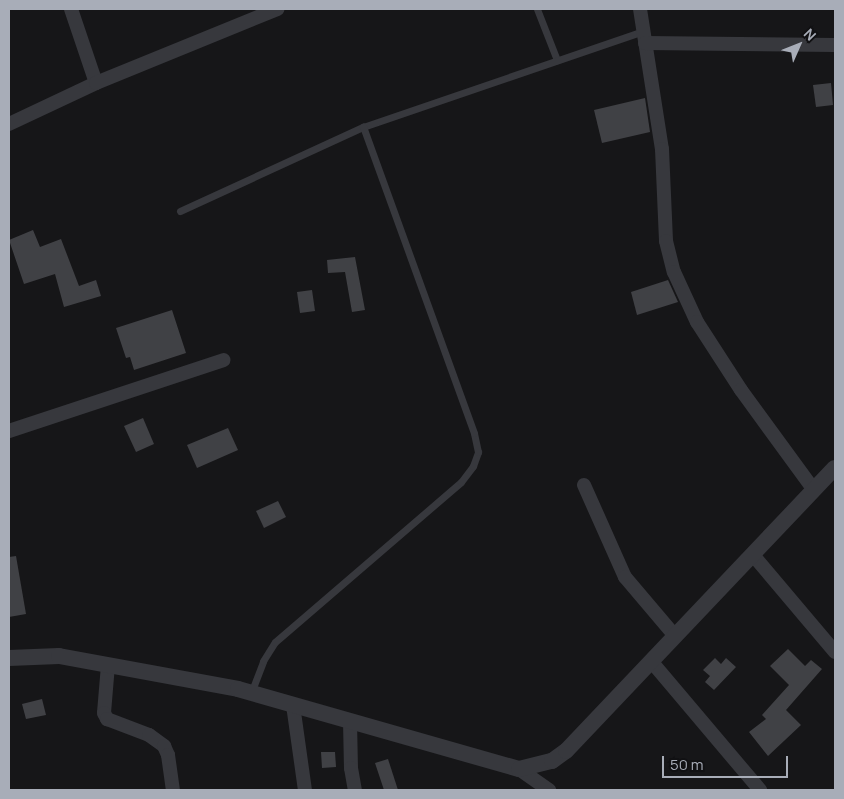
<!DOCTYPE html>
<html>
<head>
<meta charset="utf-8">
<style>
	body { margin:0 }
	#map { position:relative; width:844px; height:799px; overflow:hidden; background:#161618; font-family:Manrope,sans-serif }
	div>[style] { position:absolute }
	.building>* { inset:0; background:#404145 }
	.service>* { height:7px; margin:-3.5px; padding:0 3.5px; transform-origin:3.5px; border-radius:3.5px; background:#37383d }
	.minor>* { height:14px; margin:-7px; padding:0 7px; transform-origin:7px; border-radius:7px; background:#37383d }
	.tertiary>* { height:16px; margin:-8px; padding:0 8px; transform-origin:8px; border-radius:8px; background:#37383d }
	span { translate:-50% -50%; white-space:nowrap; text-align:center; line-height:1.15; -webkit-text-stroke:4px #111113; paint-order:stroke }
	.frame { position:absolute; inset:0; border:10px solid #a8adb8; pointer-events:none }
	.north { position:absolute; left:774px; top:20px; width:50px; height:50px; -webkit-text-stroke:4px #111113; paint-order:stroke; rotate:46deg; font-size:14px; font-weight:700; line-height:20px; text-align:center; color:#a8adb8 }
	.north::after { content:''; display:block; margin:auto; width:18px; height:22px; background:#a8adb8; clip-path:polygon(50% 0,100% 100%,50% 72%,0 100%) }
	.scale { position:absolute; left:662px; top:756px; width:126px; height:22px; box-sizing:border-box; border:2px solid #a8adb8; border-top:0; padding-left:6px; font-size:15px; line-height:18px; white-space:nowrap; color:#a8adb8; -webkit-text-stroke:4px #111113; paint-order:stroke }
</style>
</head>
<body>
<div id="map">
	<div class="building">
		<div style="clip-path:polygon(831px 83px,833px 105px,816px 107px,813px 85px)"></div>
		<div style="clip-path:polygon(645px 98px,650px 132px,602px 143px,594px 110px)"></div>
		<div style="clip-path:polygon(33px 230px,40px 247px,61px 239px,79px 286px,96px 280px,101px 296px,64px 307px,55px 274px,24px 284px,9px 240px)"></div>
		<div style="clip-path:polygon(355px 257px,365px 310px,352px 312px,345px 272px,328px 273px,327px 260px)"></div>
		<div style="clip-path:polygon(668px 280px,678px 302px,637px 315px,631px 292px)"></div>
		<div style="clip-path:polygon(312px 290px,315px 311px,300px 313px,297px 292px)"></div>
		<div style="clip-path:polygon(172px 310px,186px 353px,134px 370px,130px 357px,126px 358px,116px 328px)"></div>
		<div style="clip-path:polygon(143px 418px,154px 444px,136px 452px,124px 426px)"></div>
		<div style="clip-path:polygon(228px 428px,238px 450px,197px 468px,187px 445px)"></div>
		<div style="clip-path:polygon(278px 501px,286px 517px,264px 528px,256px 511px)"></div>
		<div style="clip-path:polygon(16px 556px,26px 614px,9px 617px,9px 557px)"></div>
		<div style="clip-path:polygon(788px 649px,805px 666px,811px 660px,822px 669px,786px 710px,801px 725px,768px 756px,749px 732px,766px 719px,762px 715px,789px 685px,770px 666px)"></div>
		<div style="clip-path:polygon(715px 658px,721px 664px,726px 658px,736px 667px,714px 690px,705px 682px,710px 676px,703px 670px)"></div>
		<div style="clip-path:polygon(42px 699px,46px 715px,26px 719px,22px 704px)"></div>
		<div style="clip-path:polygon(321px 752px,335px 752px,336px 767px,322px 768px)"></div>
		<div style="clip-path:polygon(388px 759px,398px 790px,384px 790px,375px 763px)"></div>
	</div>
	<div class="service">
		<div style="left:537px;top:9px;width:55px;rotate:68.6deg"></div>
		<div style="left:180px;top:211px;width:201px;rotate:-24.7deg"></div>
		<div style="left:363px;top:127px;width:296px;rotate:-18.9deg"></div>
		<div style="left:251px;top:693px;width:34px;rotate:-69deg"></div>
		<div style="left:263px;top:661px;width:22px;rotate:-58deg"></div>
		<div style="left:275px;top:642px;width:245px;rotate:-40.7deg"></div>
		<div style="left:461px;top:482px;width:20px;rotate:-53deg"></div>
		<div style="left:473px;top:466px;width:15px;rotate:-70deg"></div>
		<div style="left:478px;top:452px;width:19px;rotate:-102deg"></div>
		<div style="left:474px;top:433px;width:326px;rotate:-109.9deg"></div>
	</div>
	<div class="minor">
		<div style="left:71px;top:9px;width:78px;rotate:71.3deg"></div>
		<div style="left:640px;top:9px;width:142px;rotate:81.1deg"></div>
		<div style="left:662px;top:149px;width:92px;rotate:87.5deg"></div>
		<div style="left:666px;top:241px;width:32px;rotate:76deg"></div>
		<div style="left:674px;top:272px;width:55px;rotate:65.3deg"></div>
		<div style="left:697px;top:322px;width:81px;rotate:57.1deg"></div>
		<div style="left:741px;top:390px;width:124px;rotate:53.9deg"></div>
		<div style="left:645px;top:43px;width:190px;rotate:0.6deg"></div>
		<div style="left:9px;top:124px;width:96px;rotate:-25.2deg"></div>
		<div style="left:96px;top:83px;width:196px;rotate:-22.2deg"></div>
		<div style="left:9px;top:431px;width:226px;rotate:-18.3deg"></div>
		<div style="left:584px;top:485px;width:101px;rotate:66deg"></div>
		<div style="left:625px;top:577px;width:77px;rotate:49.7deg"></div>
		<div style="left:753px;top:555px;width:127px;rotate:49.8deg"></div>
		<div style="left:651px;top:661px;width:169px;rotate:49.8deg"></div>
		<div style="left:108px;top:665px;width:48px;rotate:94.8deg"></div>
		<div style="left:104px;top:713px;width:7px;rotate:63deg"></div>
		<div style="left:107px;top:719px;width:45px;rotate:20.9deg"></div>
		<div style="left:149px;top:735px;width:19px;rotate:36deg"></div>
		<div style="left:164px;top:746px;width:10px;rotate:66deg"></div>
		<div style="left:168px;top:755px;width:35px;rotate:82deg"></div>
		<div style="left:293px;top:705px;width:86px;rotate:82deg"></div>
		<div style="left:350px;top:721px;width:47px;rotate:88.8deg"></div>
		<div style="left:351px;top:768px;width:22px;rotate:80deg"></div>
		<div style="left:519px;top:769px;width:37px;rotate:35deg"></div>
	</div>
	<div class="tertiary">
		<div style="left:9px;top:658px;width:50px;rotate:-2.3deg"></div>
		<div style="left:59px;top:656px;width:182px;rotate:10.4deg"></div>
		<div style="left:238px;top:689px;width:292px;rotate:15.9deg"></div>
		<div style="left:519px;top:769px;width:34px;rotate:-14deg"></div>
		<div style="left:552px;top:761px;width:17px;rotate:-36deg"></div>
		<div style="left:566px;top:751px;width:390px;rotate:-46.5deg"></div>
	</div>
	<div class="frame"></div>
	<div class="north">N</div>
	<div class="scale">50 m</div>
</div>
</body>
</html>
